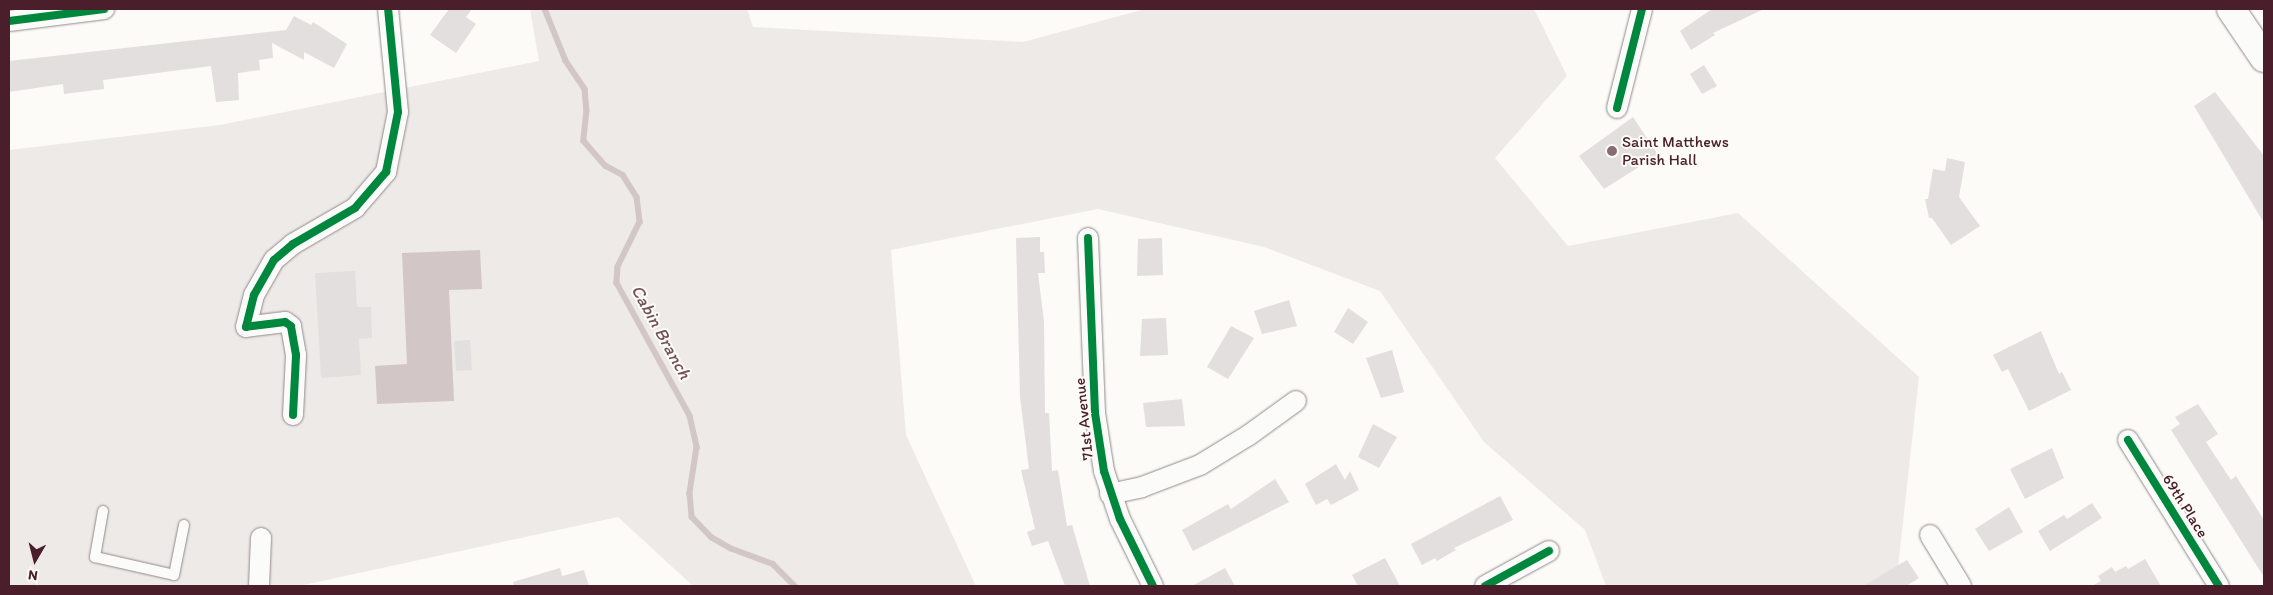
<!DOCTYPE html>
<html>
<head>
<meta charset="utf-8">
<style>
	body { margin:0 }
	#map { position:relative; width:2273px; height:595px; overflow:hidden; background:#fcfbf8; font-family:Itim,sans-serif }
	div>[style] { position:absolute }
	.green>* { inset:0; background:#eeeae8 }
	.water>* { inset:0; background:#d2c7c6 }
	.stream>* { height:5.5px; margin:-2.75px; padding:0 2.75px; transform-origin:2.75px; border-radius:2.75px; background:#d2c7c6 }
	.building>* { inset:0; background:#e2dfde }
	.roads { filter:drop-shadow(0 0 1px #928a8b) drop-shadow(0 0 1px #928a8b) }
	.lane>* { height:10px; margin:-5px; padding:0 5px; transform-origin:5px; border-radius:5px; background:#fbfbf9 }
	.street>* { height:20px; margin:-10px; padding:0 10px; transform-origin:10px; border-radius:10px; background:#fbfbf9 }
	.secondary>* { height:28px; margin:-14px; padding:0 14px; transform-origin:14px; border-radius:14px; background:#fbfbf9 }
	.cycleway>* { height:8px; margin:-4px; padding:0 4px; transform-origin:4px; border-radius:4px; background:#00873e }
	.dots>* { width:14px; height:14px; translate:-50% -50%; box-sizing:border-box; border:2px solid #fdfcf7; border-radius:50% }
	span { translate:-50% -50%; white-space:nowrap; text-align:center; line-height:1.15; -webkit-text-stroke:4px #fdfcf7; paint-order:stroke }
	.poi-label { font-size:16px; color:#4a1f2b }
	.left { translate:0 -50%; text-align:left }
	.street-label { font-size:16px; color:#4a1f2b }
	.water-label { font-size:18px; color:#73525a; font-style:italic }
	.frame { position:absolute; inset:0; border:10px solid #4a1f2b; pointer-events:none }
	.north { position:absolute; left:10px; top:535px; width:50px; height:50px; -webkit-text-stroke:4px #fdfcf7; paint-order:stroke; rotate:188deg; font-size:14px; font-weight:700; line-height:20px; text-align:center; color:#4a1f2b }
	.north::after { content:''; display:block; margin:auto; width:18px; height:22px; background:#4a1f2b; clip-path:polygon(50% 0,100% 100%,50% 72%,0 100%) }
</style>
</head>
<body>
<div id="map">
	<div class="green">
		<div style="clip-path:polygon(530px 9px,747px 9px,753px 27px,1023px 42px,1145px 9px,1534px 9px,1567px 76px,1495px 158px,1568px 246px,1738px 213px,1919px 377px,1897px 577px,1874px 586px,1606px 586px,1585px 530px,1484px 442px,1380px 291px,1264px 247px,1098px 209px,891px 250px,906px 435px,976px 586px,693px 586px,618px 517px,299px 586px,9px 586px,9px 150px,220px 125px,539px 61px)"></div>
	</div>
	<div class="water">
		<div style="clip-path:polygon(480px 250px,482px 289px,449px 290px,454px 401px,377px 404px,375px 366px,407px 364px,402px 253px)"></div>
	</div>
	<div class="stream">
		<div style="left:545px;top:9px;width:56px;rotate:68deg"></div>
		<div style="left:566px;top:61px;width:34px;rotate:56deg"></div>
		<div style="left:585px;top:89px;width:21px;rotate:85deg"></div>
		<div style="left:587px;top:110px;width:31px;rotate:96deg"></div>
		<div style="left:584px;top:141px;width:33px;rotate:49deg"></div>
		<div style="left:606px;top:166px;width:19px;rotate:28deg"></div>
		<div style="left:623px;top:175px;width:26px;rotate:58deg"></div>
		<div style="left:637px;top:197px;width:25px;rotate:83deg"></div>
		<div style="left:640px;top:222px;width:50px;rotate:116.1deg"></div>
		<div style="left:618px;top:267px;width:16px;rotate:94deg"></div>
		<div style="left:617px;top:283px;width:152px;rotate:61.2deg"></div>
		<div style="left:690px;top:416px;width:32px;rotate:77deg"></div>
		<div style="left:697px;top:447px;width:47px;rotate:98.7deg"></div>
		<div style="left:690px;top:493px;width:24px;rotate:85deg"></div>
		<div style="left:692px;top:517px;width:28px;rotate:46deg"></div>
		<div style="left:711px;top:537px;width:22px;rotate:30deg"></div>
		<div style="left:730px;top:548px;width:46px;rotate:20.4deg"></div>
		<div style="left:773px;top:564px;width:31px;rotate:45deg"></div>
	</div>
	<div class="building">
		<div style="clip-path:polygon(449px 9px,472px 9px,466px 17px,476px 24px,456px 53px,430px 35px)"></div>
		<div style="clip-path:polygon(1712px 9px,1764px 9px,1713px 33px,1715px 35px,1691px 50px,1680px 31px)"></div>
		<div style="clip-path:polygon(294px 16px,311px 25px,313px 22px,347px 44px,334px 68px,304px 52px,304px 60px,272px 43px,273px 58px,259px 60px,260px 70px,238px 73px,239px 100px,216px 102px,211px 66px,103px 80px,104px 89px,64px 94px,63px 84px,9px 92px,9px 61px,286px 30px)"></div>
		<div style="clip-path:polygon(1704px 65px,1717px 86px,1702px 94px,1690px 74px)"></div>
		<div style="clip-path:polygon(2215px 92px,2264px 156px,2264px 223px,2194px 106px)"></div>
		<div style="clip-path:polygon(1633px 117px,1658px 155px,1604px 189px,1579px 156px)"></div>
		<div style="clip-path:polygon(1947px 158px,1965px 162px,1959px 197px,1980px 226px,1951px 245px,1932px 218px,1929px 218px,1925px 199px,1928px 199px,1933px 169px,1945px 171px)"></div>
		<div style="clip-path:polygon(1040px 237px,1040px 252px,1044px 252px,1045px 273px,1038px 273px,1044px 322px,1045px 413px,1049px 413px,1052px 471px,1058px 470px,1067px 526px,1072px 525px,1090px 586px,1065px 586px,1048px 541px,1032px 546px,1027px 532px,1035px 529px,1021px 470px,1029px 469px,1020px 397px,1016px 238px)"></div>
		<div style="clip-path:polygon(1162px 238px,1163px 275px,1137px 276px,1138px 239px)"></div>
		<div style="clip-path:polygon(355px 271px,357px 307px,371px 307px,372px 338px,359px 339px,361px 375px,321px 378px,315px 273px)"></div>
		<div style="clip-path:polygon(1289px 300px,1297px 326px,1262px 334px,1254px 311px)"></div>
		<div style="clip-path:polygon(1348px 308px,1368px 322px,1353px 344px,1334px 332px)"></div>
		<div style="clip-path:polygon(1166px 318px,1168px 355px,1140px 356px,1142px 319px)"></div>
		<div style="clip-path:polygon(1231px 326px,1254px 338px,1228px 379px,1207px 367px)"></div>
		<div style="clip-path:polygon(2041px 331px,2059px 374px,2062px 372px,2071px 390px,2029px 411px,2008px 369px,2002px 372px,1993px 355px)"></div>
		<div style="clip-path:polygon(470px 340px,472px 370px,456px 371px,454px 341px)"></div>
		<div style="clip-path:polygon(1392px 350px,1404px 392px,1381px 398px,1366px 358px)"></div>
		<div style="clip-path:polygon(1182px 399px,1185px 426px,1146px 427px,1143px 403px)"></div>
		<div style="clip-path:polygon(2198px 404px,2218px 434px,2206px 442px,2231px 480px,2236px 476px,2264px 520px,2264px 577px,2171px 430px,2180px 424px,2175px 417px)"></div>
		<div style="clip-path:polygon(1373px 424px,1397px 437px,1379px 468px,1358px 457px)"></div>
		<div style="clip-path:polygon(2052px 448px,2064px 478px,2025px 499px,2010px 469px)"></div>
		<div style="clip-path:polygon(1336px 464px,1345px 480px,1350px 471px,1359px 490px,1331px 505px,1327px 499px,1316px 505px,1305px 484px)"></div>
		<div style="clip-path:polygon(1275px 479px,1289px 502px,1193px 551px,1182px 530px,1228px 504px,1231px 509px)"></div>
		<div style="clip-path:polygon(1500px 496px,1513px 520px,1454px 548px,1456px 550px,1437px 561px,1435px 558px,1422px 565px,1411px 544px)"></div>
		<div style="clip-path:polygon(2092px 503px,2102px 518px,2050px 551px,2038px 531px,2064px 515px,2067px 519px)"></div>
		<div style="clip-path:polygon(2009px 507px,2023px 532px,1989px 551px,1975px 529px)"></div>
		<div style="clip-path:polygon(1385px 558px,1400px 586px,1358px 586px,1352px 575px)"></div>
		<div style="clip-path:polygon(2145px 559px,2161px 586px,2092px 586px,2101px 581px,2098px 576px,2112px 567px,2115px 572px,2126px 566px,2128px 569px)"></div>
		<div style="clip-path:polygon(1907px 560px,1919px 578px,1906px 586px,1863px 586px)"></div>
		<div style="clip-path:polygon(560px 568px,562px 576px,584px 570px,589px 586px,514px 586px,513px 582px)"></div>
		<div style="clip-path:polygon(1225px 568px,1235px 586px,1192px 586px)"></div>
	</div>
	<div class="roads">
		<div class="lane">
			<div style="left:103px;top:511px;width:47px;rotate:99.9deg"></div>
			<div style="left:95px;top:557px;width:81px;rotate:12.8deg"></div>
			<div style="left:174px;top:575px;width:51px;rotate:-78.7deg"></div>
		</div>
		<div class="street">
			<div style="left:9px;top:21px;width:96px;rotate:-7.2deg"></div>
			<div style="left:1617px;top:108px;width:102px;rotate:-75.8deg"></div>
			<div style="left:1088px;top:238px;width:175px;rotate:87.7deg"></div>
			<div style="left:1095px;top:413px;width:59px;rotate:81.2deg"></div>
			<div style="left:1104px;top:471px;width:51px;rotate:71.6deg"></div>
			<div style="left:1120px;top:519px;width:75px;rotate:63.8deg"></div>
			<div style="left:293px;top:415px;width:60px;rotate:-87.1deg"></div>
			<div style="left:296px;top:355px;width:29px;rotate:-100deg"></div>
			<div style="left:291px;top:326px;width:7px;rotate:-146deg"></div>
			<div style="left:285px;top:322px;width:39px;rotate:173deg"></div>
			<div style="left:246px;top:327px;width:33px;rotate:-76deg"></div>
			<div style="left:254px;top:295px;width:40px;rotate:-60.3deg"></div>
			<div style="left:274px;top:260px;width:25px;rotate:-40deg"></div>
			<div style="left:293px;top:244px;width:72px;rotate:-30.1deg"></div>
			<div style="left:355px;top:208px;width:48px;rotate:-49.3deg"></div>
			<div style="left:386px;top:172px;width:61px;rotate:-78.7deg"></div>
			<div style="left:398px;top:112px;width:103px;rotate:-95.5deg"></div>
			<div style="left:2128px;top:440px;width:172px;rotate:58.1deg"></div>
			<div style="left:1110px;top:494px;width:33px;rotate:-12deg"></div>
			<div style="left:1142px;top:487px;width:62px;rotate:-20.8deg"></div>
			<div style="left:1200px;top:465px;width:57px;rotate:-31.5deg"></div>
			<div style="left:1249px;top:435px;width:58px;rotate:-35.9deg"></div>
			<div style="left:1930px;top:535px;width:60px;rotate:58.7deg"></div>
			<div style="left:259px;top:586px;width:48px;rotate:-87.6deg"></div>
			<div style="left:1485px;top:586px;width:73px;rotate:-28.7deg"></div>
		</div>
		<div class="secondary">
			<div style="left:2231px;top:9px;width:59px;rotate:56deg"></div>
		</div>
	</div>
	<div class="cycleway">
		<div style="left:9px;top:21px;width:96px;rotate:-7.2deg"></div>
		<div style="left:1617px;top:108px;width:102px;rotate:-75.8deg"></div>
		<div style="left:1088px;top:238px;width:175px;rotate:87.7deg"></div>
		<div style="left:1095px;top:413px;width:59px;rotate:81.2deg"></div>
		<div style="left:1104px;top:471px;width:51px;rotate:71.6deg"></div>
		<div style="left:1120px;top:519px;width:75px;rotate:63.8deg"></div>
		<div style="left:293px;top:415px;width:60px;rotate:-87.1deg"></div>
		<div style="left:296px;top:355px;width:29px;rotate:-100deg"></div>
		<div style="left:291px;top:326px;width:7px;rotate:-146deg"></div>
		<div style="left:285px;top:322px;width:39px;rotate:173deg"></div>
		<div style="left:246px;top:327px;width:33px;rotate:-76deg"></div>
		<div style="left:254px;top:295px;width:40px;rotate:-60.3deg"></div>
		<div style="left:274px;top:260px;width:25px;rotate:-40deg"></div>
		<div style="left:293px;top:244px;width:72px;rotate:-30.1deg"></div>
		<div style="left:355px;top:208px;width:48px;rotate:-49.3deg"></div>
		<div style="left:386px;top:172px;width:61px;rotate:-78.7deg"></div>
		<div style="left:398px;top:112px;width:103px;rotate:-95.5deg"></div>
		<div style="left:2128px;top:440px;width:172px;rotate:58.1deg"></div>
		<div style="left:1485px;top:586px;width:73px;rotate:-28.7deg"></div>
	</div>
	<div class="dots">
		<div style="left:1612px;top:151px;background:#886c73"></div>
	</div>
	<div class="poi-label">
		<span class="left" style="left:1622px;top:151px">Saint Matthews<br>Parish Hall</span>
	</div>
	<div class="street-label">
		<span style="left:1084px;top:419px;rotate:-96deg">71st Avenue</span>
		<span style="left:2185px;top:506px;rotate:58deg">69th Place</span>
	</div>
	<div class="water-label">
		<span style="left:661px;top:332px;rotate:61deg">Cabin Branch</span>
	</div>
	<div class="frame"></div>
	<div class="north">N</div>
</div>
</body>
</html>
